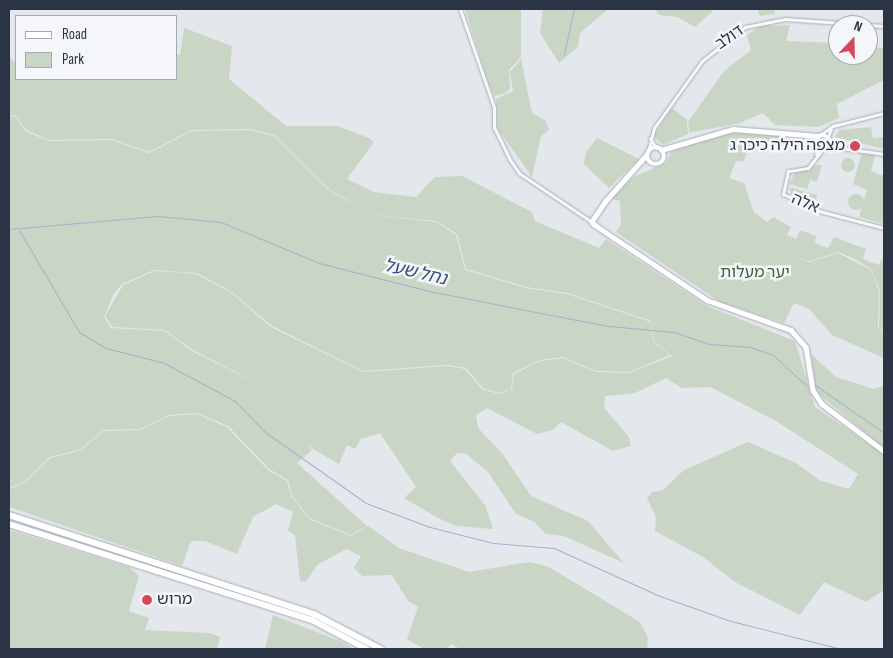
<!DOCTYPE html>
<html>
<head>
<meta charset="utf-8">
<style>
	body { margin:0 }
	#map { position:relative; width:893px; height:658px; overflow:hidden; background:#e4e7ec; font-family:"Sofia Sans Condensed","Noto Sans Hebrew",sans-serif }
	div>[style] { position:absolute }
	.green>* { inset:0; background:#c9d6c5 }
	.round { border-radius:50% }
	.stream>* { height:1px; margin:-0.5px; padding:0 0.5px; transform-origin:0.5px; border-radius:0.5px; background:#9fb4cc }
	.roads { filter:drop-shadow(0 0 1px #a9aeb7) drop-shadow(0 0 1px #a9aeb7) }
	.street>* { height:3px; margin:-1.5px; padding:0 1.5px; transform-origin:1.5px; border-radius:1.5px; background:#f7f8fa }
	.secondary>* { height:4.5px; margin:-2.25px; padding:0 2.25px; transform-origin:2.25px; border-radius:2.25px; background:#fff }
	.secondary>.ring { margin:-2.25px; padding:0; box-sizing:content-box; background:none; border:4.5px solid #fff; border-radius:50% }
	.highway>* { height:5.5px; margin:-2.75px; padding:0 2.75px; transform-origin:2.75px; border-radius:2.75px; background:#fff }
	.dots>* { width:14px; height:14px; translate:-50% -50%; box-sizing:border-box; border:2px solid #f4f6f9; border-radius:50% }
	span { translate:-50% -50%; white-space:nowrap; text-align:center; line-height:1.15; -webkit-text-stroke:5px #f4f6f9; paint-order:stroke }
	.street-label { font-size:16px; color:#2b3445 }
	.poi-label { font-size:16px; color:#2b3445 }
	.right { translate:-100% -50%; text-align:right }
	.left { translate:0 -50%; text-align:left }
	.park-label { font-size:16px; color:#3f6138 }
	.water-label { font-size:18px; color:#34527a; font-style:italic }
	.frame { position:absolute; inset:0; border:10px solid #2b3445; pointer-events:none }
	.legend { position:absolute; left:15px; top:15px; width:162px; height:65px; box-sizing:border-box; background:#f4f6f9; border:1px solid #a4a8b1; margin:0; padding:6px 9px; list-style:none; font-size:15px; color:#2b3445 }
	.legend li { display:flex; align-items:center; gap:10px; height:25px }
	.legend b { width:25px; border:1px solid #a4a8b1 }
	.north { position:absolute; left:828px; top:15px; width:50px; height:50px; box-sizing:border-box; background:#f4f6f9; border:1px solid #a4a8b1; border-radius:50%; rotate:21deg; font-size:14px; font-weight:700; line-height:20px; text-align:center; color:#2b3445 }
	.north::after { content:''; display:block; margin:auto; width:18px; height:22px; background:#d1495b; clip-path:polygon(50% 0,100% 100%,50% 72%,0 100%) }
</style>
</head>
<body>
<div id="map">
	<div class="green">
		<div style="clip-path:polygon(465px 9px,521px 9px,521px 57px,509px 70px,510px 89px,506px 93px,495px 96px,489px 85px)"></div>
		<div style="clip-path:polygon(543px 9px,608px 9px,580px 33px,578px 47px,559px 63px,540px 33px)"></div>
		<div style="clip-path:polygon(655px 9px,715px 9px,695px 27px,677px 17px,659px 15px)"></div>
		<div style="clip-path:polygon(757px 9px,774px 9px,775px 14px,760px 16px)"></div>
		<div style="clip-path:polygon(790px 25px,786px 41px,838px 43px,838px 55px,868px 55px,868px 47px,884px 48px,884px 80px,837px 104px,839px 118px,818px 127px,775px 125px,763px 113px,740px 123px,689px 133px,688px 122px,724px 71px,751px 50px,747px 35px,761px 26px)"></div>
		<div style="clip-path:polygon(184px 28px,232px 46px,229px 79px,286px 126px,338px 126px,369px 138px,374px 142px,347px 179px,374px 192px,416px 197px,435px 177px,462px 176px,532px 212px,535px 221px,599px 248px,606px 239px,707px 306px,795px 341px,815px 407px,884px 454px,884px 590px,866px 602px,824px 582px,800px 615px,735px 582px,703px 557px,655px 531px,656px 517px,647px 498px,652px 492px,663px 490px,684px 470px,748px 442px,796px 463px,821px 481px,849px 489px,858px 474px,776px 421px,710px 387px,682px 388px,666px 378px,635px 393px,605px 396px,604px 408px,629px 437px,631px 446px,613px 451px,561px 422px,553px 430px,537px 434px,487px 408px,476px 415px,478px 428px,502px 453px,531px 496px,588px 521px,624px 563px,564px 536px,545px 534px,535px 522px,516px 514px,488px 472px,466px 454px,457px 453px,450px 461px,485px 505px,493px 529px,456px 526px,438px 518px,404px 498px,416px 487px,380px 433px,361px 439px,355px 449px,347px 445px,339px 464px,313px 449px,299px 435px,270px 390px,193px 350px,165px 330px,112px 327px,105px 316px,123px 285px,155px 271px,175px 272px,196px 274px,232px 293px,271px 327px,363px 372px,447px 366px,465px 369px,482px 389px,499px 394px,512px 389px,514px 374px,540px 361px,563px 358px,596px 372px,629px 373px,672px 356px,654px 341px,651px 321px,567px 293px,526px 287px,466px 269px,457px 234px,437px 221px,375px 215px,327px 188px,274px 135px,250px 129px,192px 130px,149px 152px,112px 139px,49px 140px,26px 130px,16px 116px,9px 115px,9px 58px,16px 63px,16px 79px,176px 79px,176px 54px,180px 55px)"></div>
		<div style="clip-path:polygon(521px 59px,532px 113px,546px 121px,549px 130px,541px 136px,532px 177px,498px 129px,496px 99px,513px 91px,510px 72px)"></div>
		<div style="clip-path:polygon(672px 108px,687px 120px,688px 134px,663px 145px,653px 136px)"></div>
		<div style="clip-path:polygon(9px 116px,16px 117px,25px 131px,49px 141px,112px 140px,149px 153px,192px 131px,250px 130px,274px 136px,327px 189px,375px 215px,437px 222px,456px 235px,465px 270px,526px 288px,567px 294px,651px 322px,653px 341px,670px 355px,629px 372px,596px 371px,563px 357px,540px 360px,513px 373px,511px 389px,499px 393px,483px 388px,466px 368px,447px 365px,363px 371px,272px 326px,232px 292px,197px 273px,154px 270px,122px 284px,113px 295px,104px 317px,111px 328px,165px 331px,192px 351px,270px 390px,312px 450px,297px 463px,367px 526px,351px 535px,309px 518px,292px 496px,288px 480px,269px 469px,228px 426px,197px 413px,169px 415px,140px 429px,104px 430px,79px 450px,49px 457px,26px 481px,9px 488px)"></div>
		<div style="clip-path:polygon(871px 127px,873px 138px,884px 137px,884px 149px,835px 137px,839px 130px)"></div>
		<div style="clip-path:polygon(752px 132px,785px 137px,750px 146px,743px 162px,736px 161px,729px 178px,744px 183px,754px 212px,767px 222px,773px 217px,791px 227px,787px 235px,796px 239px,800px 230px,816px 236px,815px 243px,828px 248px,834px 237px,866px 249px,863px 259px,879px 265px,884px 256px,884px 332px,879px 328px,880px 291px,871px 269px,855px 259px,838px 252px,810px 261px,794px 257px,810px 262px,838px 253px,871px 270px,879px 291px,878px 328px,884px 333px,884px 358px,832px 335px,809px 309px,794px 303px,784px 323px,720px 302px,616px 232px,621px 224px,620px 201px,612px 199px,633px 177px,666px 163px,672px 151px,728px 133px)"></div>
		<div style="clip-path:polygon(597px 138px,639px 159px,609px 188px,584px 164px,586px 152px)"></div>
		<div style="clip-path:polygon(862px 152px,875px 155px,871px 171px,884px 176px,884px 224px,859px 217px,867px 190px,853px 184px)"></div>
		<div class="round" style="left:841px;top:158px;width:14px;height:14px"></div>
		<div style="clip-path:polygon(817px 165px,822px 165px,817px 182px,810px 180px,807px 189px,789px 184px,795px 173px)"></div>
		<div style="clip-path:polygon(789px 187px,817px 195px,815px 206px,791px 194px)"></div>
		<div class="round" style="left:848px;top:194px;width:16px;height:16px"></div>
		<div style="clip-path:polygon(811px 354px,836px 377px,874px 389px,884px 385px,884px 448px,816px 392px)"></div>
		<div style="clip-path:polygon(197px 414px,227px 427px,268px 470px,287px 481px,291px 496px,309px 519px,351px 536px,368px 526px,399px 548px,469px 572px,530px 562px,549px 567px,640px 622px,648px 637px,647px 649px,460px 649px,451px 644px,447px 649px,424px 649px,407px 639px,418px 607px,408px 601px,392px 575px,362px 576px,354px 568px,361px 556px,346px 549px,317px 565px,306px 582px,300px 581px,295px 536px,288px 530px,293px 512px,276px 504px,253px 517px,237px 554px,205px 541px,191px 541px,182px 566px,9px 507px,9px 489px,26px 482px,50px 458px,79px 451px,104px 431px,140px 430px,169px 416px)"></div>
		<div style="clip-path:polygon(9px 530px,129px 567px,139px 576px,129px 611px,149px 618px,145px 630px,209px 633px,220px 637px,217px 649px,9px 649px)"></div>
		<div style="clip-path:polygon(273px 615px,340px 641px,354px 649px,265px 649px)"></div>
	</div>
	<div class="stream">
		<div style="left:564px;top:54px;width:46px;rotate:-77.5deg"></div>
		<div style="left:9px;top:229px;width:149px;rotate:-5deg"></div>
		<div style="left:157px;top:216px;width:64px;rotate:5.4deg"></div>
		<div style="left:221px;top:222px;width:106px;rotate:22.7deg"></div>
		<div style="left:319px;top:263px;width:119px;rotate:14.2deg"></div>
		<div style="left:434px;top:292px;width:177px;rotate:11.1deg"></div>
		<div style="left:608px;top:326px;width:66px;rotate:5.2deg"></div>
		<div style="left:674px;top:332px;width:37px;rotate:19deg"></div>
		<div style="left:709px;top:344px;width:41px;rotate:4.2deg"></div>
		<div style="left:750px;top:347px;width:24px;rotate:19deg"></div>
		<div style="left:773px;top:355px;width:46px;rotate:42.4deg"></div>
		<div style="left:19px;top:230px;width:118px;rotate:59.5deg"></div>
		<div style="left:79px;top:332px;width:31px;rotate:31deg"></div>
		<div style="left:106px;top:348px;width:60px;rotate:14.5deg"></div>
		<div style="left:164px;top:363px;width:81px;rotate:28.2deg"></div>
		<div style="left:235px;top:401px;width:43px;rotate:45.9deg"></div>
		<div style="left:265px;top:432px;width:123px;rotate:35.1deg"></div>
		<div style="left:366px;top:503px;width:68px;rotate:20.6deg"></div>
		<div style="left:430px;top:527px;width:65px;rotate:14.3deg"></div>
		<div style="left:493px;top:543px;width:61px;rotate:4.7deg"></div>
		<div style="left:554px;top:548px;width:116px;rotate:24.4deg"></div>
		<div style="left:660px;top:596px;width:75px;rotate:19.4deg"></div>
		<div style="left:731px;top:621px;width:114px;rotate:14.2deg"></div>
		<div style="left:815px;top:385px;width:84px;rotate:34.8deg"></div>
	</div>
	<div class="roads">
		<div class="street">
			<div style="left:460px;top:9px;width:104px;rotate:70.9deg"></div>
			<div style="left:494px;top:107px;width:20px;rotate:90deg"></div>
			<div style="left:494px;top:127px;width:37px;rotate:64deg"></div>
			<div style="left:510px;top:160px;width:16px;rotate:55deg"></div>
			<div style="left:519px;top:173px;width:88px;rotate:33.9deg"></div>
			<div style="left:820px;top:135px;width:16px;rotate:-35deg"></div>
			<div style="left:833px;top:126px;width:53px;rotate:-14.3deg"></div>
			<div style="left:828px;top:137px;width:9px;rotate:-72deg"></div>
			<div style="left:650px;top:138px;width:12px;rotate:59deg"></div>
			<div style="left:829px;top:139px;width:9px;rotate:32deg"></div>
			<div style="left:826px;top:146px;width:59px;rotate:7.9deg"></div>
			<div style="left:824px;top:147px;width:26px;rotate:127deg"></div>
			<div style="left:808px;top:168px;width:20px;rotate:171deg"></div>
			<div style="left:788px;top:171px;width:24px;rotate:102deg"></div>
			<div style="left:783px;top:194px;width:40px;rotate:25deg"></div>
			<div style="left:819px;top:211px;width:67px;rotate:14.7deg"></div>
			<div style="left:648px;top:152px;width:25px;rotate:-76deg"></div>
			<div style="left:654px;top:128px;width:82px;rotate:-54.4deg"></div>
			<div style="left:702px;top:61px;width:55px;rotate:-38.3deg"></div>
			<div style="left:745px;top:27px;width:41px;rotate:-11.3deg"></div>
			<div style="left:785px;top:19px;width:99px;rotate:4deg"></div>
			<div style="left:816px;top:154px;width:9px;rotate:-77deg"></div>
		</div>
		<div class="secondary">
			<div class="ring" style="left:817px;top:135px;width:7.5px;height:7.5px"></div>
			<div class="ring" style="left:647px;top:147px;width:13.5px;height:13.5px"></div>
			<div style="left:661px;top:150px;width:75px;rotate:-16.3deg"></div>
			<div style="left:733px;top:129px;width:85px;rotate:4.7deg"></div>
			<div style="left:647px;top:155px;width:62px;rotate:131.7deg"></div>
			<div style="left:606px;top:201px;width:25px;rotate:124deg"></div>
			<div style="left:592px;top:222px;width:4px;rotate:45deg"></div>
			<div style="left:595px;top:225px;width:135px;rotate:33.8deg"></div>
			<div style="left:707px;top:300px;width:89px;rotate:19.7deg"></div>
			<div style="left:791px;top:330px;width:23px;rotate:49deg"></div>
			<div style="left:806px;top:347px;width:44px;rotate:80.8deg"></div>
			<div style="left:813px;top:390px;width:17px;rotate:57deg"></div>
			<div style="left:822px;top:404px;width:78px;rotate:37.2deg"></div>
		</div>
		<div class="highway">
			<div style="left:9px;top:515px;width:321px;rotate:18deg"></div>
			<div style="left:314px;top:614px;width:76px;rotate:27.6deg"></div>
			<div style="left:9px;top:524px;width:318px;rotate:17.6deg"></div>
			<div style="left:312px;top:620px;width:62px;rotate:27.8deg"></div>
		</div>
	</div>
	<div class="dots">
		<div style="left:855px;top:146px;background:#d1495b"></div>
		<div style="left:147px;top:600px;background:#d1495b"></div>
	</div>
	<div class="street-label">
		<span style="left:730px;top:38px;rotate:-35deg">דולב</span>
		<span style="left:805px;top:204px;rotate:23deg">אלה</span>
	</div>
	<div class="poi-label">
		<span class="right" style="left:845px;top:146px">מצפה הילה כיכר ג</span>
		<span class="left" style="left:157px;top:600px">מרוש</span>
	</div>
	<div class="park-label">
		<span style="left:755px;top:273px">יער מעלות</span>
	</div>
	<div class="water-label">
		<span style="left:415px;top:273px;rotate:13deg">נחל שעל</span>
	</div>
	<div class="frame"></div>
	<ul class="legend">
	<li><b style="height:6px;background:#fff"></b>Road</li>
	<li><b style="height:14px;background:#c9d6c5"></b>Park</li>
	</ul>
	<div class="north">N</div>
</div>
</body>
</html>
